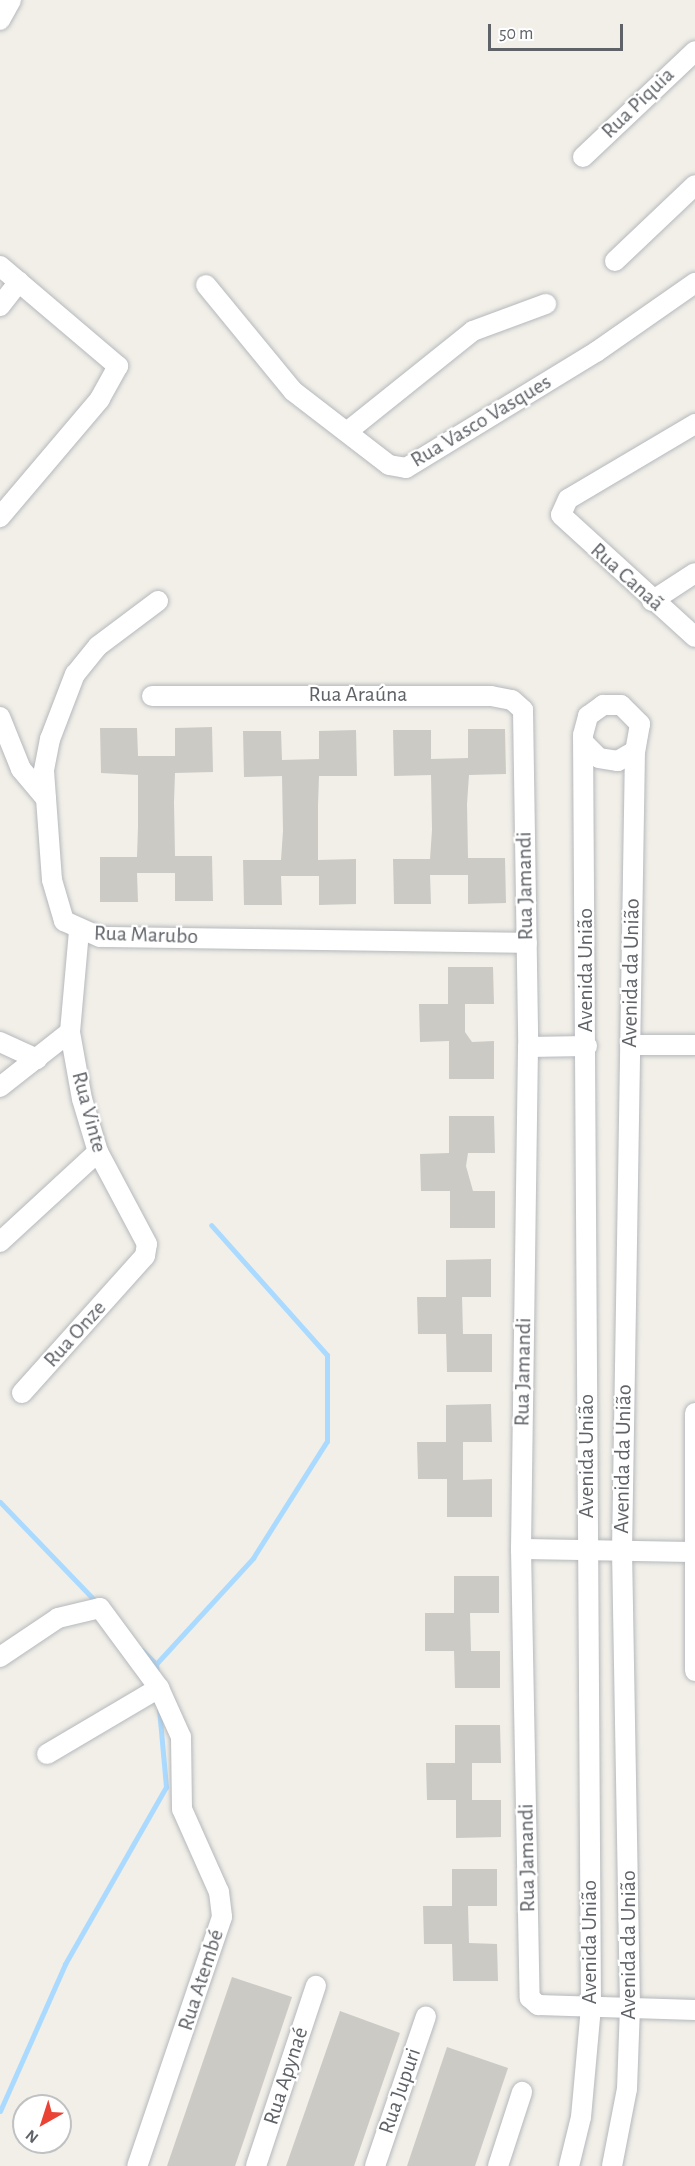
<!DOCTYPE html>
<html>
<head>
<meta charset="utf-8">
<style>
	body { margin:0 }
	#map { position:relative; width:695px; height:2166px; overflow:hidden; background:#f1efe8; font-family:"Alegreya Sans",sans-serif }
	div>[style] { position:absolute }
	.stream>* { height:5px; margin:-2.5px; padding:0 2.5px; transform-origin:2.5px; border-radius:2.5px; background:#aadaff }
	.building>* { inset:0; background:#cccac5 }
	.roads { filter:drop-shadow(0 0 2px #b5b8bc) drop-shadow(0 0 2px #b5b8bc) }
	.street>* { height:20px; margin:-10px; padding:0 10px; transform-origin:10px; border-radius:10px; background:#fff }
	span { translate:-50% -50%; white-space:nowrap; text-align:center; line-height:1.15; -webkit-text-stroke:4.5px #fff; paint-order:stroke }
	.street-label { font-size:22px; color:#5f6368 }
	.north { position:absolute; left:12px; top:2094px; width:60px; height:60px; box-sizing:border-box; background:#fff; border:2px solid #bfc1c3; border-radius:50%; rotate:219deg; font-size:16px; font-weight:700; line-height:24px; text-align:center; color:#5f6368 }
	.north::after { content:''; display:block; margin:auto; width:21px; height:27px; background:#ea4335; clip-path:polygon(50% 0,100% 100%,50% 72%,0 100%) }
	.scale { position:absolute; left:488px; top:24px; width:135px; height:27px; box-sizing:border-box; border:3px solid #5f6368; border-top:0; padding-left:8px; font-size:18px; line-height:21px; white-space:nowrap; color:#5f6368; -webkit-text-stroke:4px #fff; paint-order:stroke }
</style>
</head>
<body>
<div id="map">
	<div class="stream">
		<div style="left:0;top:1502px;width:143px;rotate:46.1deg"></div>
		<div style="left:142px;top:1650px;width:20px;rotate:45deg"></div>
		<div style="left:157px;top:1675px;width:11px;rotate:-95deg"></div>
		<div style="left:156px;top:1664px;width:144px;rotate:-47.5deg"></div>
		<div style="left:253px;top:1558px;width:138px;rotate:-57.7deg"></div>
		<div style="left:327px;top:1441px;width:86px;rotate:-90deg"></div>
		<div style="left:327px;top:1355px;width:174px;rotate:-131.7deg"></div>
		<div style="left:0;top:2111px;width:161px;rotate:-66.1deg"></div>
		<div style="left:65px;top:1964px;width:204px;rotate:-60.3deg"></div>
		<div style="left:166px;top:1787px;width:79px;rotate:-95.1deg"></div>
	</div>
	<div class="building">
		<div style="clip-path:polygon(212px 727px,213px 772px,175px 773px,174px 802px,175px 856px,212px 856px,213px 901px,175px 901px,175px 873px,137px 873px,138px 902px,100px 902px,100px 857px,137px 857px,138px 827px,138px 775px,101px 773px,100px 728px,137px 728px,138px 756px,175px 756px,175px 728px)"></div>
		<div style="clip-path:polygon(468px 729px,505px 729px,506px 774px,469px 775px,467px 804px,468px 858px,505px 858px,506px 903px,468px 904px,468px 875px,430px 875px,431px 904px,394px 904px,393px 859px,430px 859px,432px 830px,431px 775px,394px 776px,393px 730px,431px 730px,431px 759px,468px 758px)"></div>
		<div style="clip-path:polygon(356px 730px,357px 776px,319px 776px,318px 805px,318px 860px,356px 859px,356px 904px,319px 905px,319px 876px,281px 876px,282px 905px,244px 905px,243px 860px,281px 860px,283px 831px,282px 776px,244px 777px,243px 731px,281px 731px,282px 760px,319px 759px,319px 731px)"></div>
		<div style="clip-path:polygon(448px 967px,493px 967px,494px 1004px,465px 1004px,465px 1032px,472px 1042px,494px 1041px,494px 1079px,449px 1079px,449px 1041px,420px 1042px,419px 1004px,448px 1004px)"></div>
		<div style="clip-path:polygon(449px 1116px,494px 1116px,495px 1153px,468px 1153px,466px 1166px,473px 1191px,495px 1191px,495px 1228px,450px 1228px,450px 1191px,421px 1191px,420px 1154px,449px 1153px)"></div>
		<div style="clip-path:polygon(491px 1259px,491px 1297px,462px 1297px,463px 1334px,492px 1334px,492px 1372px,447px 1372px,446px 1334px,418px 1334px,417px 1297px,446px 1297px,446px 1260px)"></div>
		<div style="clip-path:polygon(491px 1404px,492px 1442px,463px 1442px,463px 1480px,492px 1479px,492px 1517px,447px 1517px,447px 1479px,418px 1479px,417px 1442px,446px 1442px,446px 1405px)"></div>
		<div style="clip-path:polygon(454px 1576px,499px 1576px,499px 1613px,470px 1613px,471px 1651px,500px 1651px,500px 1688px,455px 1688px,454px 1651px,425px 1651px,425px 1613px,454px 1613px)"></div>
		<div style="clip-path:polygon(455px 1725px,500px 1725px,501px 1763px,472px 1763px,472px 1800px,501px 1800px,501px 1837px,456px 1838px,456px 1800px,427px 1800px,426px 1763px,455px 1763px)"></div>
		<div style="clip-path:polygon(452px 1869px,497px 1869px,497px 1906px,468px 1906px,469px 1943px,497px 1944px,498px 1981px,453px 1981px,452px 1944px,424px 1944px,423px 1906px,452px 1906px)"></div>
		<div style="clip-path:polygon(232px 1977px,292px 1997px,245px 2137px,235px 2166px,167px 2166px)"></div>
		<div style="clip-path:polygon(340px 2011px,400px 2033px,375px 2105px,354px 2166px,286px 2166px)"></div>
		<div style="clip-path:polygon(447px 2047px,508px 2068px,475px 2166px,407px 2166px)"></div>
	</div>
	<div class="roads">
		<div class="street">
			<div style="left:0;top:20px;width:23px;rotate:-61deg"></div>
			<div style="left:583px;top:157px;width:154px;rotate:-43.4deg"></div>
			<div style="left:615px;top:261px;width:110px;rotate:-43.5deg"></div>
			<div style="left:0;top:266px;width:155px;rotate:40.3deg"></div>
			<div style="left:118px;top:366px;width:38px;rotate:119deg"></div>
			<div style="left:100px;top:399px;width:155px;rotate:130.3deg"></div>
			<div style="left:206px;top:285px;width:137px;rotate:50.6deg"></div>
			<div style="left:293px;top:391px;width:121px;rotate:37.6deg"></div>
			<div style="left:389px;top:465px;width:17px;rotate:10deg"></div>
			<div style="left:406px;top:468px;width:223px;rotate:-31.4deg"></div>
			<div style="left:596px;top:352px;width:121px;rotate:-34.9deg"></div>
			<div style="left:0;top:306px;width:31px;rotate:-52deg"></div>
			<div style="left:695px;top:424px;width:147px;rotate:149.4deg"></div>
			<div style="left:568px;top:499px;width:17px;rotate:114deg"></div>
			<div style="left:561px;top:515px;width:181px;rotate:42.3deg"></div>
			<div style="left:348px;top:431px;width:160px;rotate:-38.7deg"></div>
			<div style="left:473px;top:331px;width:78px;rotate:-20.3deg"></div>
			<div style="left:158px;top:601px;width:75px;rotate:143.1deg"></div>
			<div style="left:98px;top:646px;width:36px;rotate:129deg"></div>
			<div style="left:75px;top:674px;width:70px;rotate:111deg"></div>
			<div style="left:50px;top:739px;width:33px;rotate:101deg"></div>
			<div style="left:44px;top:771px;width:109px;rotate:85.8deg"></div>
			<div style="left:52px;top:880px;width:43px;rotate:73.7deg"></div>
			<div style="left:64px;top:921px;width:39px;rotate:24deg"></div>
			<div style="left:100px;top:937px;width:427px;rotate:0.8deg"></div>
			<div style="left:652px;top:601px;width:51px;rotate:-33.1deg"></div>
			<div style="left:152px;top:696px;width:339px"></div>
			<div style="left:491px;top:696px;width:21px;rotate:11deg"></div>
			<div style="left:512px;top:700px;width:15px;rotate:42deg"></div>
			<div style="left:523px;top:710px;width:337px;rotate:89.1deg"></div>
			<div style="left:528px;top:1047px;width:502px;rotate:90.8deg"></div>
			<div style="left:521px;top:1549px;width:449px;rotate:88.9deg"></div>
			<div style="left:530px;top:1998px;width:11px;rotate:41deg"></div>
			<div style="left:538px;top:2005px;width:157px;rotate:1.8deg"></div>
			<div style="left:0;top:717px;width:56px;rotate:68deg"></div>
			<div style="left:21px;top:769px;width:39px;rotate:50deg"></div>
			<div style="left:0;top:1042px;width:41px;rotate:24.7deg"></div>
			<div style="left:630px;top:1045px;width:65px"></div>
			<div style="left:528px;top:1047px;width:59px;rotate:-1deg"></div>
			<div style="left:0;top:1087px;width:89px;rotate:-38.2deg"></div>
			<div style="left:0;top:1242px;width:133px;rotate:-42.6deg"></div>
			<div style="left:22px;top:1393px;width:184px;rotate:-48.1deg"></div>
			<div style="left:145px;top:1256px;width:12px;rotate:-81deg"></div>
			<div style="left:147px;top:1244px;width:104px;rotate:-118deg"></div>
			<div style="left:98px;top:1152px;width:55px;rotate:-106.8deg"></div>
			<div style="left:82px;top:1099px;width:68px;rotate:-100.2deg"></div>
			<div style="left:70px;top:1032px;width:100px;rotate:-84.9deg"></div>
			<div style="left:695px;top:1413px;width:258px;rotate:90deg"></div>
			<div style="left:521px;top:1549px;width:174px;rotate:1deg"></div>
			<div style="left:0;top:1657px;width:70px;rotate:-33.9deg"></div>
			<div style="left:58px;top:1618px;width:43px;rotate:-13.4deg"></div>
			<div style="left:100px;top:1608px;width:99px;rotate:53.6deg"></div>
			<div style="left:159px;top:1688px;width:54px;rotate:65.8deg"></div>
			<div style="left:181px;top:1737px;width:72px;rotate:89.2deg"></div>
			<div style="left:182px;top:1809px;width:91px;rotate:66deg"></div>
			<div style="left:219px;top:1892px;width:25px;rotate:83deg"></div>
			<div style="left:222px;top:1917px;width:263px;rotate:108.8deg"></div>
			<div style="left:47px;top:1754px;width:130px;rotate:-30.5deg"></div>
			<div style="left:256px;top:2166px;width:190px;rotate:-71.6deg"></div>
			<div style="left:375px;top:2166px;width:158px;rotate:-71.2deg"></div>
			<div style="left:498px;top:2166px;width:78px;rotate:-72deg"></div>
			<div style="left:569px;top:2166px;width:50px;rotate:-76.2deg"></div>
			<div style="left:581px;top:2117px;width:110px;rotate:-84.8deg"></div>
			<div style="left:591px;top:2007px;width:1272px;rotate:-90.36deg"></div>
			<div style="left:583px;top:735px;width:20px;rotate:-75deg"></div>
			<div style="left:588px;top:716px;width:19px;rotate:-36deg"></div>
			<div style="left:603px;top:705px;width:18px"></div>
			<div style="left:621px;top:705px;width:27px;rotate:45deg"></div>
			<div style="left:640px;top:724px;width:27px;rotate:100deg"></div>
			<div style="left:635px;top:751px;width:20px;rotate:150deg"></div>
			<div style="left:618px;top:761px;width:19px;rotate:-171deg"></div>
			<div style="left:599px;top:758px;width:20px;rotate:-135deg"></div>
			<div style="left:612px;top:2166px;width:78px;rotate:-79deg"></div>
			<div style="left:627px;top:2089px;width:81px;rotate:-87.9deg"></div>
			<div style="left:630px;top:2008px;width:457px;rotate:-91deg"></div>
			<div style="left:622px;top:1551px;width:800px;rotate:-89.07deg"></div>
		</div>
	</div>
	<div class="street-label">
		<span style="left:638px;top:103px;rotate:-44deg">Rua Piquia</span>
		<span style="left:481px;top:421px;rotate:-31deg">Rua Vasco Vasques</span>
		<span style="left:627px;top:577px;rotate:42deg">Rua Canaã</span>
		<span style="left:358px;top:695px">Rua Araúna</span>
		<span style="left:525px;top:886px;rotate:-91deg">Rua Jamandi</span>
		<span style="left:146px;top:935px;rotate:2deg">Rua Marubo</span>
		<span style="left:586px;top:970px;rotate:-90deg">Avenida União</span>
		<span style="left:631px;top:973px;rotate:-89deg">Avenida da União</span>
		<span style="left:89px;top:1112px;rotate:75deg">Rua Vinte</span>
		<span style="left:75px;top:1334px;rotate:-48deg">Rua Onze</span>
		<span style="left:523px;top:1372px;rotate:-89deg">Rua Jamandi</span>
		<span style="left:587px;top:1456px;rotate:-90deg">Avenida União</span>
		<span style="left:623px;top:1459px;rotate:-89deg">Avenida da União</span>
		<span style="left:527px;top:1858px;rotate:-91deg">Rua Jamandi</span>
		<span style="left:590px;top:1942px;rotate:-90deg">Avenida União</span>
		<span style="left:629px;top:1945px;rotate:-90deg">Avenida da União</span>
		<span style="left:201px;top:1980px;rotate:-72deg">Rua Atembé</span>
		<span style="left:286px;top:2076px;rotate:-72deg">Rua Apynaé</span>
		<span style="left:400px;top:2091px;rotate:-71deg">Rua Jupuri</span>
	</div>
	<div class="north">N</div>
	<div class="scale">50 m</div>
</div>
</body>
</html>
